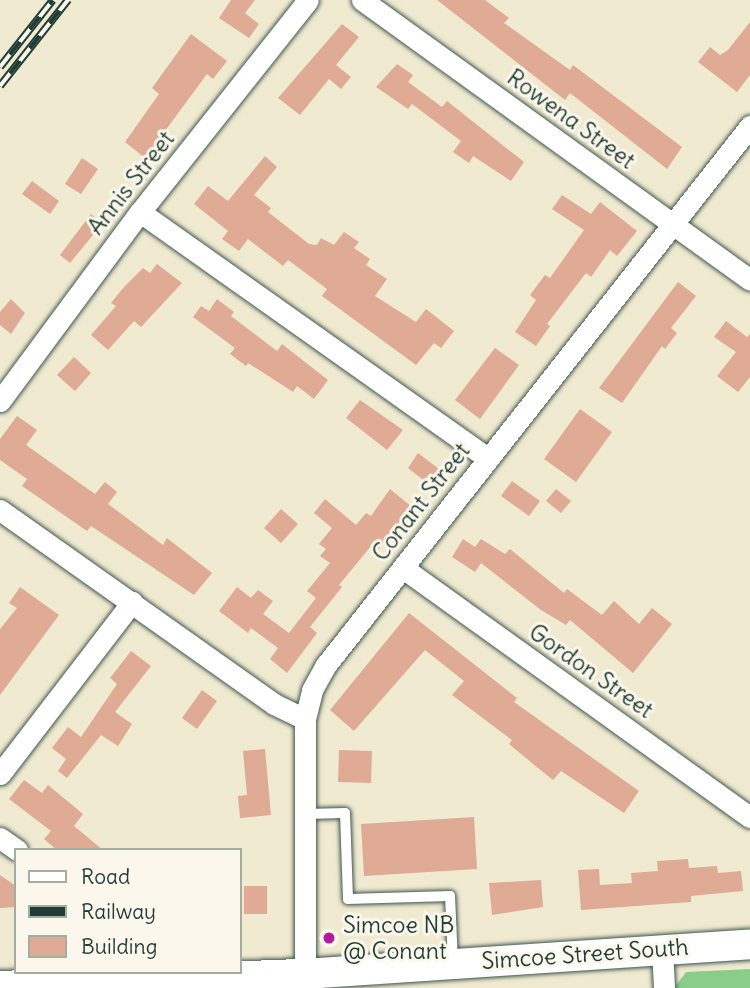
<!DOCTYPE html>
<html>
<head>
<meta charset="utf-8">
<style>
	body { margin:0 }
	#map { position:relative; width:750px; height:988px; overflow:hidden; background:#f0ead1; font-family:Delius,sans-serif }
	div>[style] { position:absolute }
	.green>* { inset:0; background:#88ce89 }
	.building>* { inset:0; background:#dfab95 }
	.roads { filter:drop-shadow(0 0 2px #3e574c) drop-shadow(0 0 2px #3e574c) }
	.lane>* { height:10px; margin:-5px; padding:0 5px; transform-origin:5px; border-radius:5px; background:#fff }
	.street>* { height:21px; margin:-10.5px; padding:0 10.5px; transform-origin:10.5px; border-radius:10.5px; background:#fff }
	.secondary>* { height:30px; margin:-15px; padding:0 15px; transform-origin:15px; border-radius:15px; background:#fff }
	.rail>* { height:8px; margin-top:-4px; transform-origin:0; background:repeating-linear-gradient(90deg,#fbf7ec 0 16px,#1f3d34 0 32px); box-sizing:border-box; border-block:2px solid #1f3d34 }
	.dots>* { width:19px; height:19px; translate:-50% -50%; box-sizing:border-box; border:4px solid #fbf7ec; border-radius:50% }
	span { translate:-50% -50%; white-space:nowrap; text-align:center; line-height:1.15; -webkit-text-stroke:6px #fbf7ec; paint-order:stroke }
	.street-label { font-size:23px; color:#1f3d34 }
	.poi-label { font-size:23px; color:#1f3d34 }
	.left { translate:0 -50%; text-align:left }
	.legend { position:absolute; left:14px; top:848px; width:228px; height:126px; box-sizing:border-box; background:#fbf7ec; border:2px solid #a3ada2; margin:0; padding:9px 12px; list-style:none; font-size:21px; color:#1f3d34 }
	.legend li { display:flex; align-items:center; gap:14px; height:35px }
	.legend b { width:35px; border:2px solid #a3ada2 }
</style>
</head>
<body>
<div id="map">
	<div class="green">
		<div style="clip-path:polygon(750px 969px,750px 988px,674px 988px,686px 972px)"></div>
	</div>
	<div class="building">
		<div style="clip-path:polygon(231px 0,255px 0,245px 13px,259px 24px,249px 38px,219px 18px)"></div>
		<div style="clip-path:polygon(437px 0,485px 0,509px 18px,504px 23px,570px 70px,573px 65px,682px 147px,667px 169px,570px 93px,565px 100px)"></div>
		<div style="clip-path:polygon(750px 22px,750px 75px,737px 92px,698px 62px,710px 47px,720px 55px,728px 50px)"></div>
		<div style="clip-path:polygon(342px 24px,359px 37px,336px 65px,351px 77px,341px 89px,329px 79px,300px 115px,278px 98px)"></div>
		<div style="clip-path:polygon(191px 34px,227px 61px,213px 79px,207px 74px,145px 158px,125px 142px,159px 94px,152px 88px)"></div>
		<div style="clip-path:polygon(397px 64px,413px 75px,408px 82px,442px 107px,447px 101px,524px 162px,511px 181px,473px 156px,469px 163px,453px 152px,461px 141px,412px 104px,408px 109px,376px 87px)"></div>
		<div style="clip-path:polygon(265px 156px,277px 167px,254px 195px,271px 208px,268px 212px,309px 244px,317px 245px,321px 238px,334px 245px,344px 232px,359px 242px,354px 248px,370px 259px,366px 265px,387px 279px,375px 296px,416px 322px,426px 309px,454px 331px,441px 348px,434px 343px,416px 365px,322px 296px,327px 289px,288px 260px,283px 266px,248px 239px,239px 251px,222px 239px,228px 231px,194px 204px,208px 186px,228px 201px)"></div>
		<div style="clip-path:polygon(82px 158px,98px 169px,81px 194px,65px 184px)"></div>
		<div style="clip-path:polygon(32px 181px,59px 201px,50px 214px,22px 194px)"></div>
		<div style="clip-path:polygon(562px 195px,591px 214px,600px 202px,637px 231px,617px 256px,610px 250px,591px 277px,586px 273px,547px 324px,550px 326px,536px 346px,515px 332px,536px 300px,530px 295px,545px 275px,550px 278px,584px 230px,552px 209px)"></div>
		<div style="clip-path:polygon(91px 214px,102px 224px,70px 263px,60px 255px)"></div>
		<div style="clip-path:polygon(157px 264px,182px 283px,141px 327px,134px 321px,108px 350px,91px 335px,116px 306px,111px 303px,124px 287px,143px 268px,150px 273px)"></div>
		<div style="clip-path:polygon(678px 282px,696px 296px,671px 328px,677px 333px,665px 349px,662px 346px,622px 403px,599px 388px)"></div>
		<div style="clip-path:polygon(11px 299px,25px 313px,11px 334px,0 325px,0 312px)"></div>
		<div style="clip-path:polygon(217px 299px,234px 312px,231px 316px,277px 351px,282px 344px,328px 380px,314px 399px,297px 386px,293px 392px,248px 363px,246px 366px,230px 354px,235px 348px,193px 317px,201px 306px,209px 311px)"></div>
		<div style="clip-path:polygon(726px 321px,747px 337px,750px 334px,750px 377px,738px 392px,717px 376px,736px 352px,714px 337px)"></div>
		<div style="clip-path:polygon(495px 348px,519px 365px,480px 419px,455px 400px)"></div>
		<div style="clip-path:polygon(74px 357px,91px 373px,75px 391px,57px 375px)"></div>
		<div style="clip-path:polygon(360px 400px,403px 430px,387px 450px,346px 418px)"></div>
		<div style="clip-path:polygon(580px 409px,612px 432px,576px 482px,544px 459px)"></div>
		<div style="clip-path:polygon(17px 416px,37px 430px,26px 445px,95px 494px,105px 482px,117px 492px,108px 504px,163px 545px,167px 538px,212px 573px,194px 595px,91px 526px,87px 531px,22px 486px,27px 479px,0 460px,0 439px)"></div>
		<div style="clip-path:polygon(418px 453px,439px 469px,427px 483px,408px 468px)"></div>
		<div style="clip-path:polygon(512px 481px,540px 501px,529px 516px,501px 496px)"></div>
		<div style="clip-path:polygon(390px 489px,412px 507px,377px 551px,371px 546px,339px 585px,342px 587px,310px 627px,317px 633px,287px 673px,270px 659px,278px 648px,251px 628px,248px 633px,219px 611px,237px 587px,251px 598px,258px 590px,273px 601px,263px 614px,289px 633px,316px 598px,307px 591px,330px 563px,320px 556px,326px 549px,319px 544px,332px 528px,314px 513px,325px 499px,356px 525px,366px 513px,371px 516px)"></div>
		<div style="clip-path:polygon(556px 489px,571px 501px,561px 513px,546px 501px)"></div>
		<div style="clip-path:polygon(281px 509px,298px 524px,281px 543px,264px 528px)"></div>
		<div style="clip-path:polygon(463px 539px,475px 547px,481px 539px,505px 554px,510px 549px,564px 593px,567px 589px,602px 615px,614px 601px,639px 624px,652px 608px,672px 624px,633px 673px,570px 620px,566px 625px,541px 610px,481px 563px,475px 572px,452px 557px)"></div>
		<div style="clip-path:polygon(20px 587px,59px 615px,0 695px,0 629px,17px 608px,9px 603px)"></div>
		<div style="clip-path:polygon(409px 613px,517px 698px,514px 702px,639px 791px,624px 813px,561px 771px,553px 780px,538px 768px,509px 744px,512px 740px,452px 695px,464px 681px,425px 650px,354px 731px,330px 710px)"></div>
		<div style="clip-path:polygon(131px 651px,151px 666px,115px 712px,132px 724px,118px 746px,101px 735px,67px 778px,58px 771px,66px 759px,52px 748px,68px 727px,81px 737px,117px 684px,110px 678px)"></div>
		<div style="clip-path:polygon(202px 690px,217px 701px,197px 729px,182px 718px)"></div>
		<div style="clip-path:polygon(265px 749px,271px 815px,240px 818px,238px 796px,247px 795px,243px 751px)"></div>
		<div style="clip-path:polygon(339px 750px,372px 751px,371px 783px,338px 782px)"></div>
		<div style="clip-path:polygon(24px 780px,42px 793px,48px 785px,83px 814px,74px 826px,103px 850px,57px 850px,44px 839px,51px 831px,9px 799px)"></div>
		<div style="clip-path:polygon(474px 817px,477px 869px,364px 876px,361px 824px)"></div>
		<div style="clip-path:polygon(688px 859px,689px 868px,717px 866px,718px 873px,741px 871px,743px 891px,691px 896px,691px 902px,581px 910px,578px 870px,599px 869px,600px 885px,632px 883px,631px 873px,658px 871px,657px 861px)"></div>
		<div style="clip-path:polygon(0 875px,16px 886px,16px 907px,0 908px)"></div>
		<div style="clip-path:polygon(541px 880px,543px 907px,492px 915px,489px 883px)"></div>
		<div style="clip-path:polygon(244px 886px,267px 886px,267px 914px,244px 914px)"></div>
	</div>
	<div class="roads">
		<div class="lane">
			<div style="left:305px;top:814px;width:40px;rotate:-1.4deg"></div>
			<div style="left:345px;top:813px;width:86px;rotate:88deg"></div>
			<div style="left:348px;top:899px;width:102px;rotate:-1.7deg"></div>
			<div style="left:450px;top:896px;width:65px;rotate:87.4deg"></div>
		</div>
		<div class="street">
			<div style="left:362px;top:0;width:478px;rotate:35.8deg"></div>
			<div style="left:140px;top:212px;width:426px;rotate:35.3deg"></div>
			<div style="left:0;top:401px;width:235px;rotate:-53.5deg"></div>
			<div style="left:140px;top:212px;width:270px;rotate:-51.6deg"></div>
			<div style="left:0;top:510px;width:336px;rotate:35.3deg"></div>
			<div style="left:274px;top:704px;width:34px;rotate:26deg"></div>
			<div style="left:403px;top:568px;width:427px;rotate:35.7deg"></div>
			<div style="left:0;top:774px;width:217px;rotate:-52.5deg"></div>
			<div style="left:0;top:838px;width:21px;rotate:35deg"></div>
			<div style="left:662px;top:949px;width:39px;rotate:87deg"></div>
			<div style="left:305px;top:974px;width:255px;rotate:-90deg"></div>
			<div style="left:305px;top:719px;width:30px;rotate:-76deg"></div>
			<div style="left:312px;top:690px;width:29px;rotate:-61deg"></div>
			<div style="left:326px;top:665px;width:686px;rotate:-51.81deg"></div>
		</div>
		<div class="secondary">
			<div style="left:0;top:986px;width:319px;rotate:-2.3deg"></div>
			<div style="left:319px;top:973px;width:432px;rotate:-3.8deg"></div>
		</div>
	</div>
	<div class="rail">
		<div style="left:0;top:67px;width:85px;rotate:-51.7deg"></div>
		<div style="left:0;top:86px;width:110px;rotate:-51.7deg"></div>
	</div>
	<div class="dots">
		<div style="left:329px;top:938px;background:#b5179e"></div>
	</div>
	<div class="street-label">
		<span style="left:571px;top:119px;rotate:36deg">Rowena Street</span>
		<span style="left:131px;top:183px;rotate:-52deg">Annis Street</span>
		<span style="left:421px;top:502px;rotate:-52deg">Conant Street</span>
		<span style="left:591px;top:671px;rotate:35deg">Gordon Street</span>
		<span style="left:585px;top:954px;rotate:-4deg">Simcoe Street South</span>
	</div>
	<div class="poi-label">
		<span class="left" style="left:343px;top:938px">Simcoe NB<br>@ Conant</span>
	</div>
	<ul class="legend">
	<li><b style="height:9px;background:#fff"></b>Road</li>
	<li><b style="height:9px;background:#1f3d34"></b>Railway</li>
	<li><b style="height:19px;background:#dfab95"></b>Building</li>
	</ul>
</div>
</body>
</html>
